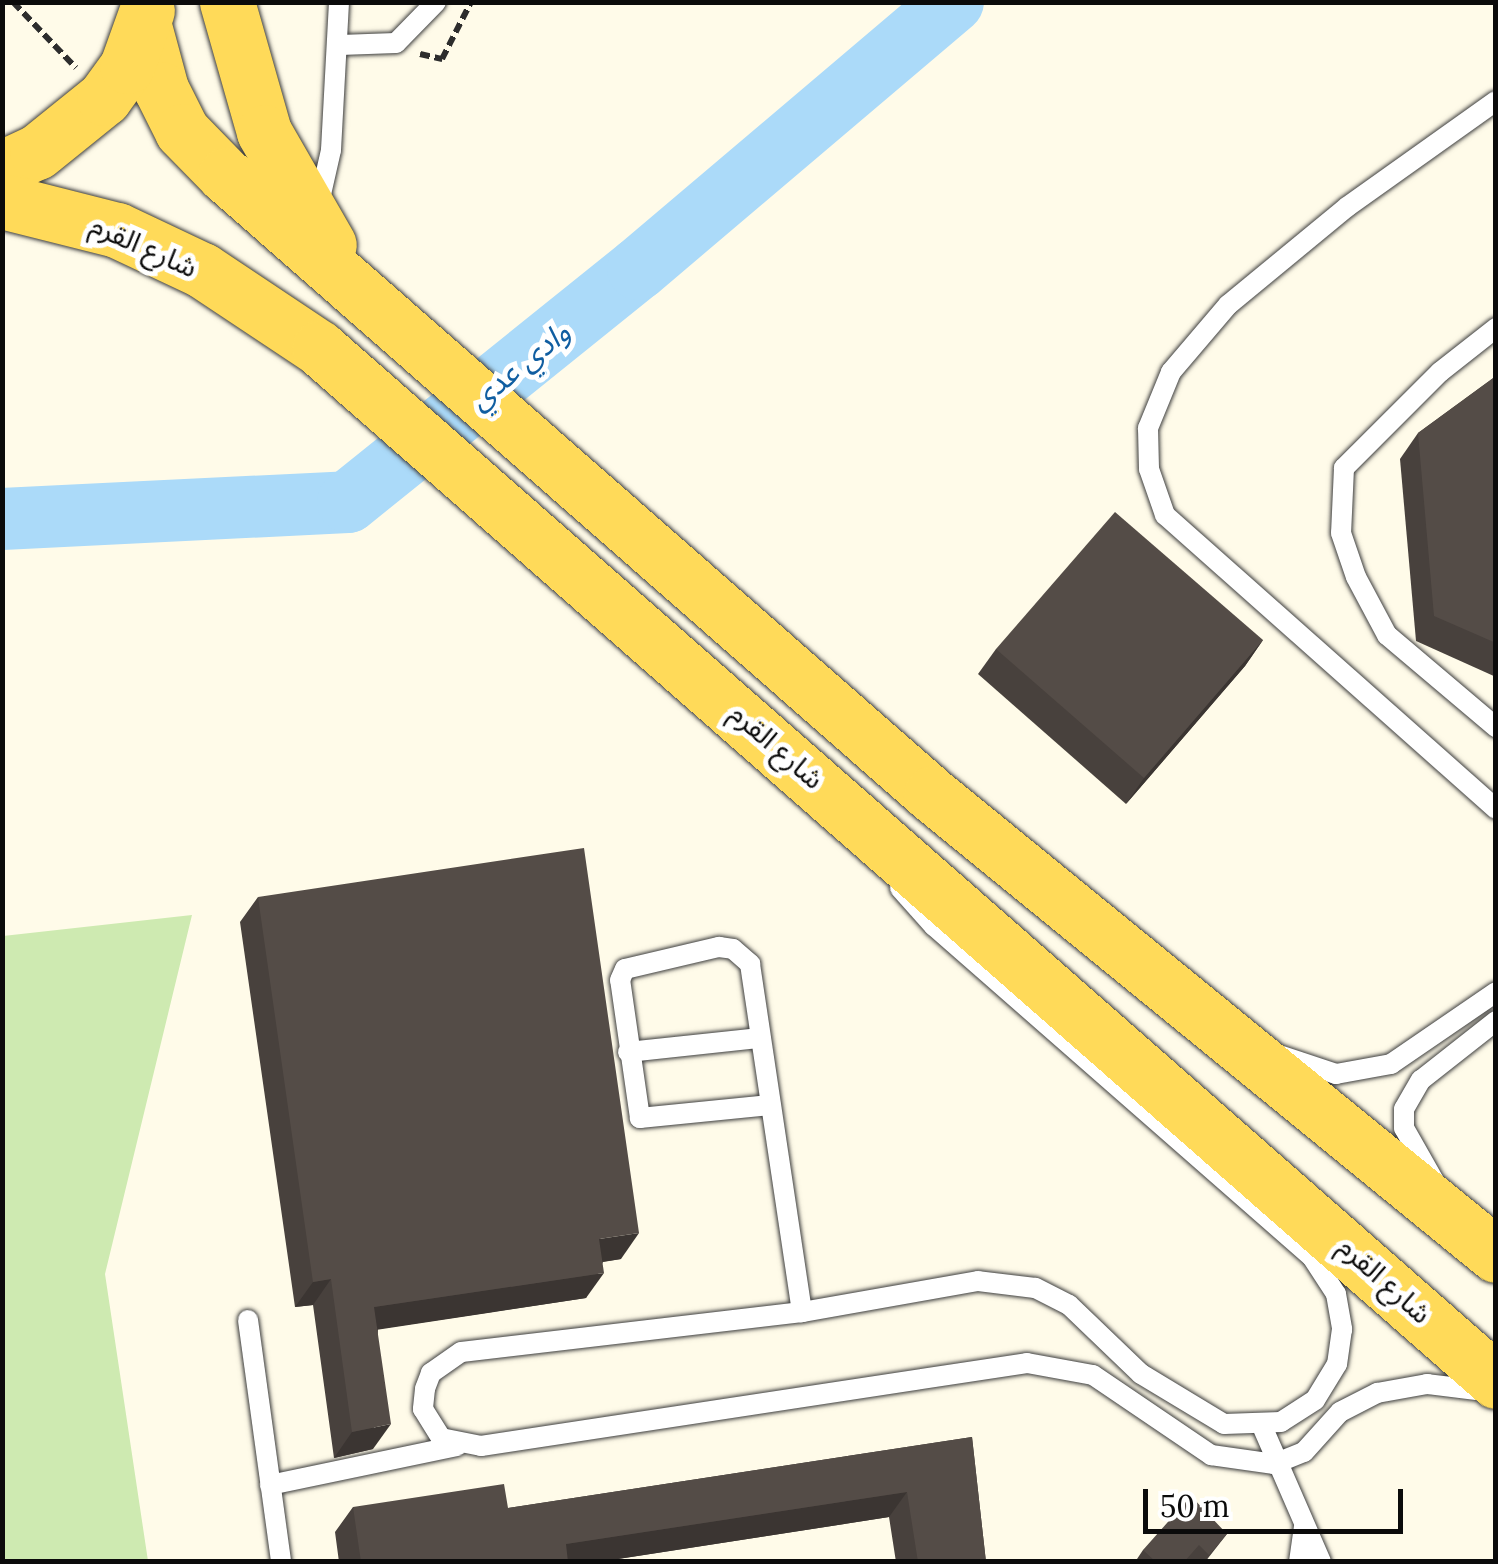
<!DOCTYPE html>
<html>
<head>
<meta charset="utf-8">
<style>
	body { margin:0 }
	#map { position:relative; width:1498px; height:1564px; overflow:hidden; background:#fffbe9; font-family:Lora,"Noto Sans Arabic",serif }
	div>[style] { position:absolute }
	.green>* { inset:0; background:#ceeab1 }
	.river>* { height:62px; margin:-31px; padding:0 31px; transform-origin:31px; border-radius:31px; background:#abdaf9 }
	.path>* { height:6px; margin-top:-3px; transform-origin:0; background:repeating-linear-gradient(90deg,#2d2d2d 0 10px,transparent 0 15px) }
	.roads { filter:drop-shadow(0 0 2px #3e3e3e) drop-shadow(0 0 2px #3e3e3e) }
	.service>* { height:20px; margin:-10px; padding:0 10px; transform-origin:10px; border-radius:10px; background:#fff }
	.primary>* { height:55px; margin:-27.5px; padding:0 27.5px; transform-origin:27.5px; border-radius:27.5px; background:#ffda59 }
	.wall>* { inset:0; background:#48413d }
	.shaded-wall>* { inset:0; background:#3b3532 }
	.building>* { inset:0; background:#544c47 }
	span { translate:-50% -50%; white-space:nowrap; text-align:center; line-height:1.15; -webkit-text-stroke:10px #fff; paint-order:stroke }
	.street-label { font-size:28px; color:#0b0b0b }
	.water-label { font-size:30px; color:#105ea1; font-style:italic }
	.frame { position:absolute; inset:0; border:5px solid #0b0b0b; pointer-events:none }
	.scale { position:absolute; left:1143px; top:1489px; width:260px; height:45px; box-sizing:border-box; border:5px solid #0b0b0b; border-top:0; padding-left:12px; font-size:30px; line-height:35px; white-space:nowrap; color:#0b0b0b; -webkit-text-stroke:8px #fff; paint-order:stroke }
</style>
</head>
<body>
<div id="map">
	<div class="green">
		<div style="clip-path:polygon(192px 915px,105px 1274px,148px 1561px,3px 1561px,3px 936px)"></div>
	</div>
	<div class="river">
		<div style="left:2px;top:519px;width:346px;rotate:-2.8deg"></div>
		<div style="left:348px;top:502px;width:372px;rotate:-38.8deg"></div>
		<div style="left:638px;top:269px;width:413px;rotate:-40.3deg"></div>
	</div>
	<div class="path">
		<div style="left:13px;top:2px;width:91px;rotate:46.3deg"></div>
		<div style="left:420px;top:54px;width:23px;rotate:13deg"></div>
		<div style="left:442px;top:59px;width:64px;rotate:-63deg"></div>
	</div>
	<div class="roads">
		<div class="service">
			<div style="left:340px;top:45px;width:56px;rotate:-2deg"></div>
			<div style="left:396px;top:43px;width:57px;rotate:-45.7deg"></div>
			<div style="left:1496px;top:101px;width:183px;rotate:144.6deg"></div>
			<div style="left:1347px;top:207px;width:154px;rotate:140.5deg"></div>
			<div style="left:1228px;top:305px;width:88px;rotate:130.4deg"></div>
			<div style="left:1171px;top:372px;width:61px;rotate:112.3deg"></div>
			<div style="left:1148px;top:428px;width:41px;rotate:88.6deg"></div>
			<div style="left:1149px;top:469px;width:49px;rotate:70.8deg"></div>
			<div style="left:1165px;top:515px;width:443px;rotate:41.6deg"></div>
			<div style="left:319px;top:203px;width:54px;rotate:-77.2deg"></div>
			<div style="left:331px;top:150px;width:148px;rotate:-86.9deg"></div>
			<div style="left:1496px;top:328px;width:71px;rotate:141.8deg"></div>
			<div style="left:1440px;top:372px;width:136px;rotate:135deg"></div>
			<div style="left:1344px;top:468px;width:65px;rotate:92.6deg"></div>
			<div style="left:1341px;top:533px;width:46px;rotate:71.2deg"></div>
			<div style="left:1356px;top:577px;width:66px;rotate:61.9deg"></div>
			<div style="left:1387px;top:635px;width:143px;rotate:40.2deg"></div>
			<div style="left:900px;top:888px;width:51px;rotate:48.2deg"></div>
			<div style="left:934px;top:926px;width:502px;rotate:41.21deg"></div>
			<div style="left:1312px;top:1257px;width:44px;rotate:57deg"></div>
			<div style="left:1336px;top:1294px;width:36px;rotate:80deg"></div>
			<div style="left:1342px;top:1329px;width:35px;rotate:98deg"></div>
			<div style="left:1337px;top:1364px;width:42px;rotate:121.4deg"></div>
			<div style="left:1315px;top:1400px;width:40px;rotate:147.1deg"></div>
			<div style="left:1281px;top:1422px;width:57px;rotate:178deg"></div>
			<div style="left:1224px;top:1424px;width:97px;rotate:-148.9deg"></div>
			<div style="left:1141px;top:1374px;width:100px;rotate:-136.2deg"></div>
			<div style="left:1069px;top:1305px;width:38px;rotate:-153deg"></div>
			<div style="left:1035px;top:1288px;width:57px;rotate:-173deg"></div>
			<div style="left:978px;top:1281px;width:179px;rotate:170deg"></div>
			<div style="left:802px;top:1312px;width:343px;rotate:173.3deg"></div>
			<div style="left:461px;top:1352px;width:37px;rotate:145deg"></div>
			<div style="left:431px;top:1373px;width:17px;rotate:111deg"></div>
			<div style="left:425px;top:1389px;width:20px;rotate:96deg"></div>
			<div style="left:423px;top:1409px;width:34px;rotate:58deg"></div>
			<div style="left:441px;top:1438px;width:41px;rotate:11.3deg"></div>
			<div style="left:481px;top:1446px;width:552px;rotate:-8.64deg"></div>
			<div style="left:1027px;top:1363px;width:67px;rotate:10.3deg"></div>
			<div style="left:1093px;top:1375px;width:143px;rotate:34.1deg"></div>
			<div style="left:1211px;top:1455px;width:64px;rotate:8.1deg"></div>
			<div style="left:1274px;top:1464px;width:32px;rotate:-22deg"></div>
			<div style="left:1304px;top:1452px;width:54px;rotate:-48deg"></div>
			<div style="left:1340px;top:1412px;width:42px;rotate:-27.2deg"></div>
			<div style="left:1377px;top:1393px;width:51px;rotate:-10.2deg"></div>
			<div style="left:1427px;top:1384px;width:58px;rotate:6.9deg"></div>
			<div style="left:628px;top:1052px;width:133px;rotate:-6.1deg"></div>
			<div style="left:1282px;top:1056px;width:57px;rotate:18.4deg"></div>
			<div style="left:1336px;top:1074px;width:56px;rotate:-10.3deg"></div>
			<div style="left:1391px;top:1064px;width:127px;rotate:-34.4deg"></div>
			<div style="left:770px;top:1105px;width:131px;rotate:174.3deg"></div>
			<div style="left:640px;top:1118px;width:139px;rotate:-98.2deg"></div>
			<div style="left:620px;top:980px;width:12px;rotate:-66deg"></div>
			<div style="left:625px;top:969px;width:97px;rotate:-13.2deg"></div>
			<div style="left:719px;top:947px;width:14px;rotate:8deg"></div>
			<div style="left:733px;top:949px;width:23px;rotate:41deg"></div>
			<div style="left:750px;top:964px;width:352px;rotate:81.5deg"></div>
			<div style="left:1434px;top:1181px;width:61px;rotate:-119.5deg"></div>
			<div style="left:1404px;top:1128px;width:19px;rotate:-90deg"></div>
			<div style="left:1404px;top:1109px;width:34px;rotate:-60deg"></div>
			<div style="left:1421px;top:1080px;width:95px;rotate:-38.2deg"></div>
			<div style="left:248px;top:1320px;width:244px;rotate:82.2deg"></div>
			<div style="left:1262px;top:1426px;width:148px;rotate:66.5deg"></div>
			<div style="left:270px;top:1485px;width:191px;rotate:-11.8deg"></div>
			<div style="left:1299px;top:1562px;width:37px;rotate:-82deg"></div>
		</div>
		<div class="primary">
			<div style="left:227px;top:2px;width:135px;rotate:74.1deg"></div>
			<div style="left:264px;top:132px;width:130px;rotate:60.1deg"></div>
			<div style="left:144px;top:26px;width:65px;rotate:74.9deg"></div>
			<div style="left:161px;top:89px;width:47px;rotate:63.4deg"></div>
			<div style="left:182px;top:131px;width:62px;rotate:45.7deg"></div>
			<div style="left:225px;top:175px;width:939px;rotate:41.24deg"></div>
			<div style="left:931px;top:794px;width:729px;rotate:39.21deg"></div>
			<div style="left:2px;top:168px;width:38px;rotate:-25deg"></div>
			<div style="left:37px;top:152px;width:86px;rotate:-38.9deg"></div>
			<div style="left:104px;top:98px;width:39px;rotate:-54deg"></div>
			<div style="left:127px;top:66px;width:59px;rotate:-70.3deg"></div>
			<div style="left:2px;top:201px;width:119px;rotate:14.2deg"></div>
			<div style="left:117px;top:230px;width:94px;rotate:25.2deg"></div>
			<div style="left:202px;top:270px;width:141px;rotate:33.7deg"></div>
			<div style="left:319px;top:348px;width:1566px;rotate:41.27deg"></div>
		</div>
	</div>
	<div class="wall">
		<div style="clip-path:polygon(1496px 376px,1496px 677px,1416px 641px,1400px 459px,1418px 433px)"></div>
		<div style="clip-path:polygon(1263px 640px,1245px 666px,1126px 804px,978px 674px,996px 649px)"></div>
		<div style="clip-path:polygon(258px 897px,621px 1259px,603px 1262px,586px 1298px,378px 1329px,373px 1449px,334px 1458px,313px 1305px,295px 1307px,240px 922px)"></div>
		<div style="clip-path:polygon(972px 1437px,986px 1562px,896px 1562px,889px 1517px,599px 1562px,339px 1562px,335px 1532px,353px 1507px,508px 1508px)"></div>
		<div style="clip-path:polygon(1227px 1534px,1205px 1562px,1192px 1562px,1189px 1559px,1187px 1562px,1135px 1562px,1143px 1550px)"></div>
	</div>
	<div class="shaded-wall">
		<div style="clip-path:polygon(1263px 640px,1245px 666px,1126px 804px,1144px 778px)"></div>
		<div style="clip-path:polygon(639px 1233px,621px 1259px,581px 1265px,599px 1239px)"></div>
		<div style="clip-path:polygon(604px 1273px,586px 1298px,356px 1333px,374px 1307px)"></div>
		<div style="clip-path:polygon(331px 1279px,313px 1305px,295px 1307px,313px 1282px)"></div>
		<div style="clip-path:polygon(391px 1424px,373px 1449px,334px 1458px,352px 1432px)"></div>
		<div style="clip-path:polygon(907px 1492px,889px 1517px,598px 1562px,553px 1562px,566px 1544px)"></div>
	</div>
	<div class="building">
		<div style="clip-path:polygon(1496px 376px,1496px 643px,1434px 616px,1418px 433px)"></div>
		<div style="clip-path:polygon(1115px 512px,1263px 640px,1144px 778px,996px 649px)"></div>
		<div style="clip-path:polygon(584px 848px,639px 1233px,599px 1239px,604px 1273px,374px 1307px,391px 1424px,352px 1432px,331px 1279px,313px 1282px,258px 897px)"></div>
		<div style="clip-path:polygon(972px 1437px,986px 1562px,944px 1562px,944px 1560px,918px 1562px,907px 1492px,566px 1544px,568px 1562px,361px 1562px,353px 1507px,504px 1484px,508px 1508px)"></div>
		<div style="clip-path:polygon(1191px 1496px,1227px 1534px,1209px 1555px,1199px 1545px,1184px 1562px,1156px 1562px,1143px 1550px)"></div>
	</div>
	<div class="street-label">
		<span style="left:144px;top:246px;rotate:24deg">شارع القرم</span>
		<span style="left:777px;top:746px;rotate:41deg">شارع القرم</span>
		<span style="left:1385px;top:1280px;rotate:42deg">شارع القرم</span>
	</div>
	<div class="water-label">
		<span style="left:519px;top:365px;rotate:-39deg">وادي عدي</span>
	</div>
	<div class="frame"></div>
	<div class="scale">50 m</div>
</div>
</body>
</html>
